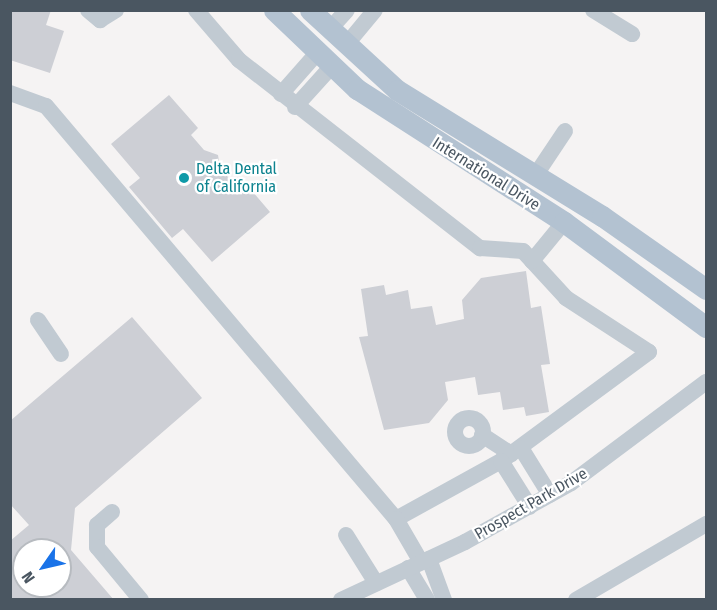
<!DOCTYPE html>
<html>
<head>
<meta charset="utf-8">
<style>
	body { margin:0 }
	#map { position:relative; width:717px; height:610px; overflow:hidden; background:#f5f3f3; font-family:"Fira Sans Condensed",sans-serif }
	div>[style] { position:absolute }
	.building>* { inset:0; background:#cdcfd5 }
	.minor>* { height:16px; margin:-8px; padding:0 8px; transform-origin:8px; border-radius:8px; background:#c1cad2 }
	.minor>.ring { margin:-8px; padding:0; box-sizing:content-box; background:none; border:16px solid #c1cad2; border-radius:50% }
	.major>* { height:21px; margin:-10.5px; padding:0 10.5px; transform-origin:10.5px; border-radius:10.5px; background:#b3c2d1 }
	.dots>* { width:16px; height:16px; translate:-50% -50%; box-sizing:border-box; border:3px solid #fff; border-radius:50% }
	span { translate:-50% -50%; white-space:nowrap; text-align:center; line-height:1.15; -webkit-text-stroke:4.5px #fff; paint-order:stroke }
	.culture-label { font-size:16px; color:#0d838f }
	.left { translate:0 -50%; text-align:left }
	.street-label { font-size:16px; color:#4a5661 }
	.frame { position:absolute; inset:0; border:12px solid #4a5661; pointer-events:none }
	.north { position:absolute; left:12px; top:538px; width:60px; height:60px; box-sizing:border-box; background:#fff; border:2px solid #b7bbc0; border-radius:50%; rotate:236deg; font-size:16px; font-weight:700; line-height:24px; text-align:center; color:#4a5661 }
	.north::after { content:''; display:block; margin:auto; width:21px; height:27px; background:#1a73e8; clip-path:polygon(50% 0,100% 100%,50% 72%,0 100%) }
</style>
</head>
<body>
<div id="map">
	<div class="building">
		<div style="clip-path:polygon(10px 10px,51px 10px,46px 25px,64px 31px,50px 73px,10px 60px)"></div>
		<div style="clip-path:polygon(169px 95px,198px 128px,191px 135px,204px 150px,218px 155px,220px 168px,234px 184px,241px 178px,270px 212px,212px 262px,183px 229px,172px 238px,129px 187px,140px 178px,111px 144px)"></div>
		<div style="clip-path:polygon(526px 271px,531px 308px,541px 306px,550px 364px,541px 365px,549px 412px,526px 416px,524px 407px,503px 410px,500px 392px,478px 395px,475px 377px,445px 382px,448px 400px,429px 423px,384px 430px,359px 337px,368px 336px,361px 289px,384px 285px,386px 295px,408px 290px,411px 309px,432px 306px,436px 325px,464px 319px,462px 300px,481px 278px)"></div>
		<div style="clip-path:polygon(evenodd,132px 317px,202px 398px,75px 508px,71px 550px,114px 600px,10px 600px,10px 541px,29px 525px,10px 504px,10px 421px,132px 317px,24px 550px,60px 550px,60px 586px,24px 586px,24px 550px)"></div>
	</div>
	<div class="minor">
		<div style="left:88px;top:10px;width:16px;rotate:40deg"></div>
		<div style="left:100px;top:20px;width:19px;rotate:-32deg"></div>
		<div style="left:196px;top:10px;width:66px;rotate:49.3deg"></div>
		<div style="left:239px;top:60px;width:306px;rotate:38deg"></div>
		<div style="left:480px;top:248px;width:43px;rotate:4deg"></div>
		<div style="left:523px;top:251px;width:64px;rotate:47.5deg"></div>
		<div style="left:566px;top:298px;width:99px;rotate:33deg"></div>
		<div style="left:649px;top:352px;width:184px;rotate:143.6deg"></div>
		<div style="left:501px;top:461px;width:120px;rotate:151.1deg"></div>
		<div style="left:593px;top:10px;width:46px;rotate:31.6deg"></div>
		<div style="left:330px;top:29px;width:25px;rotate:-48deg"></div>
		<div style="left:346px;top:45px;width:45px;rotate:-50.4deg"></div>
		<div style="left:10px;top:93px;width:38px;rotate:20deg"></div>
		<div style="left:46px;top:106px;width:541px;rotate:49.72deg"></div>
		<div style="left:396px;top:519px;width:50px;rotate:59.8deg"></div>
		<div style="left:281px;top:94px;width:56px;rotate:-48.6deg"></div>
		<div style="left:295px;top:107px;width:55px;rotate:-47.9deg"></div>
		<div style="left:535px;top:176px;width:54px;rotate:-56.3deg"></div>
		<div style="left:532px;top:261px;width:50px;rotate:-50.6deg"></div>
		<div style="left:38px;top:320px;width:41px;rotate:55.9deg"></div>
		<div class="ring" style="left:455px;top:418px;width:12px;height:12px"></div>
		<div style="left:482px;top:435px;width:35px;rotate:33deg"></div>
		<div style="left:521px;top:448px;width:55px;rotate:58.3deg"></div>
		<div style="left:501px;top:461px;width:54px;rotate:57.8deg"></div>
		<div style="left:112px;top:512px;width:20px;rotate:139deg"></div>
		<div style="left:97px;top:525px;width:22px;rotate:90deg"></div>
		<div style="left:97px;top:547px;width:69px;rotate:50.3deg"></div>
		<div style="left:346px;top:535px;width:57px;rotate:58deg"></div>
		<div style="left:429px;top:559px;width:44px;rotate:69.9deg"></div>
		<div style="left:408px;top:568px;width:37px;rotate:59deg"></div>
		<div style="left:341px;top:600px;width:137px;rotate:-25.1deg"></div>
		<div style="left:465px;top:542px;width:121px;rotate:-29.1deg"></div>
		<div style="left:571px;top:483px;width:169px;rotate:-36.8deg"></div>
		<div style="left:576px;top:600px;width:151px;rotate:-30.3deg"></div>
	</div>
	<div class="major">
		<div style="left:274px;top:10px;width:115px;rotate:43.6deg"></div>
		<div style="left:357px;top:89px;width:246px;rotate:32.7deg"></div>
		<div style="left:564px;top:222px;width:177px;rotate:36.5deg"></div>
		<div style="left:310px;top:10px;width:118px;rotate:42.6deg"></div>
		<div style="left:397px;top:90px;width:241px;rotate:31.6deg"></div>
		<div style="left:602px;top:216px;width:127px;rotate:35.1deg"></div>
	</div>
	<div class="dots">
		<div style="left:184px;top:178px;background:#0f9aa8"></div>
	</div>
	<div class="culture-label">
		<span class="left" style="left:196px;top:178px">Delta Dental<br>of California</span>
	</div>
	<div class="street-label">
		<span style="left:486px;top:174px;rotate:32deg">International Drive</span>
		<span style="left:531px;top:504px;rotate:-30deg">Prospect Park Drive</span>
	</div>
	<div class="frame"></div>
	<div class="north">N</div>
</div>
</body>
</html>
